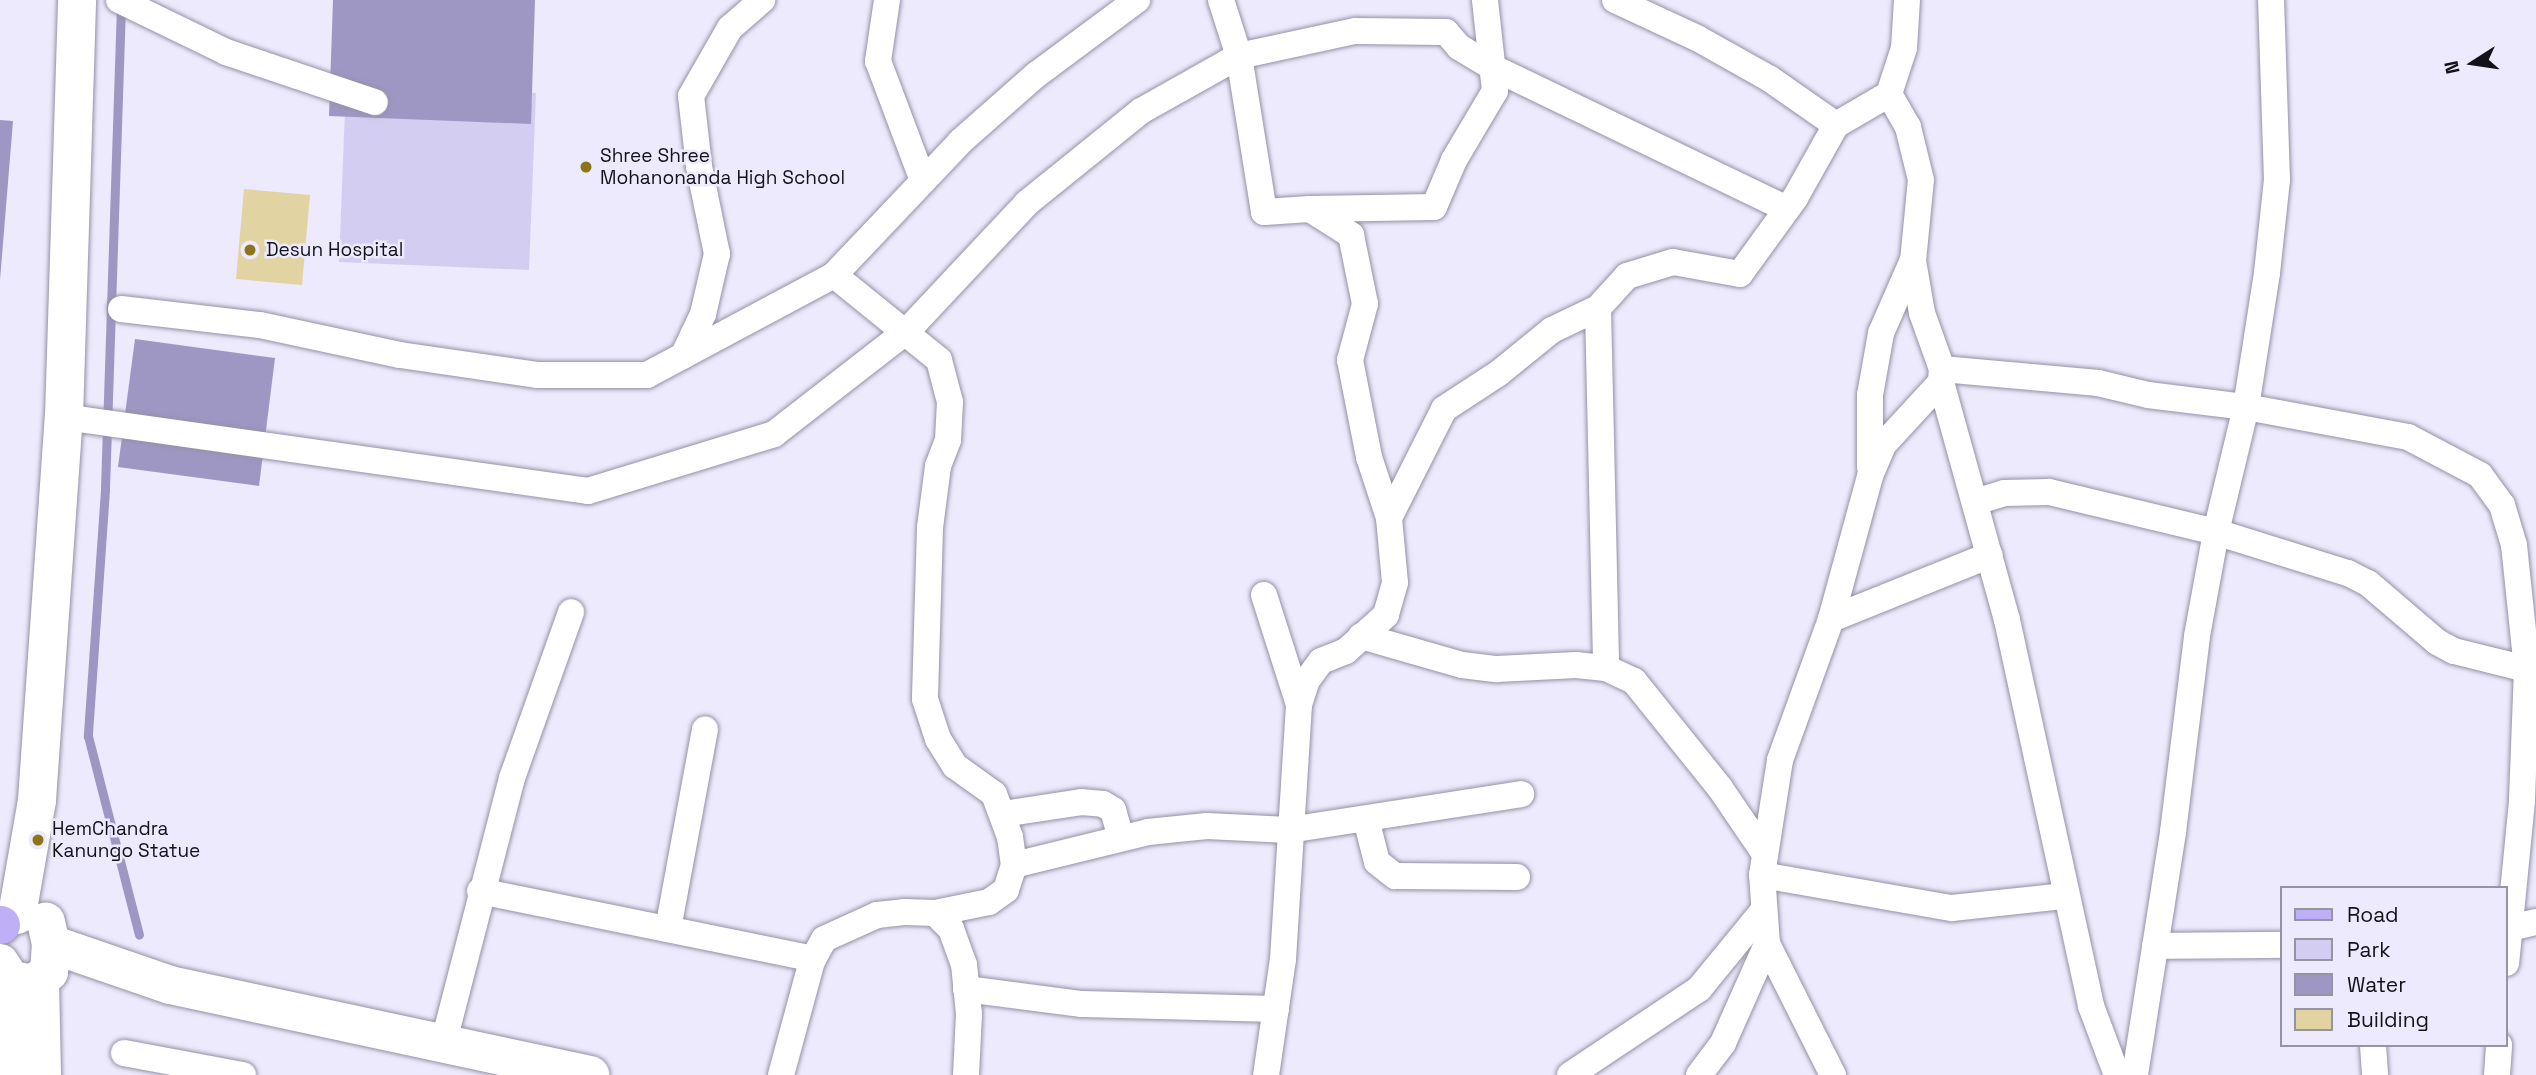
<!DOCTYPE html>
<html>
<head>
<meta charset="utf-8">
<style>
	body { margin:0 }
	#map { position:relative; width:2536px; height:1075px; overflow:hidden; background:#eceafc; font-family:"Space Grotesk",sans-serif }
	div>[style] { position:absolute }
	.green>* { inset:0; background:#d3cef1 }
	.water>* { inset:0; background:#9e97c4 }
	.stream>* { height:9px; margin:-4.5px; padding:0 4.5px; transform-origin:4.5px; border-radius:4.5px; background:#9e97c4 }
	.building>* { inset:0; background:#e2d3a3 }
	.roads { filter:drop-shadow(0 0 2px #9491a6) drop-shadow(0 0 2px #9491a6) }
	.minor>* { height:26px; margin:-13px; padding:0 13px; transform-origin:13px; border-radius:13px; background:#fff }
	.secondary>* { height:38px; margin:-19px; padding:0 19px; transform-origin:19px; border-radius:19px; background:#fff }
	.primary>* { height:38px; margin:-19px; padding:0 19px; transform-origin:19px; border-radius:19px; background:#bfaff7 }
	.dots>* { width:19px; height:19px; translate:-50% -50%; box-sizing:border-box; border:4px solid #eceafc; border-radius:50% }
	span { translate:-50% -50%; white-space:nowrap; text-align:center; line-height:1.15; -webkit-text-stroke:5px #eceafc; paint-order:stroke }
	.poi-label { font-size:19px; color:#131219 }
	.left { translate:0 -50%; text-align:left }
	.legend { position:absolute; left:2280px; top:886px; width:228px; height:161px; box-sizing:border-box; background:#eceafc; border:2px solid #9594a1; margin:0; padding:9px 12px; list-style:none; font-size:21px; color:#131219 }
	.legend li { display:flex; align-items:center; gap:14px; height:35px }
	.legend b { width:35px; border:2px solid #9594a1 }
	.north { position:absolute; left:2438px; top:28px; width:70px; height:70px; -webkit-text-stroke:5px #eceafc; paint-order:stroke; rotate:258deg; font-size:19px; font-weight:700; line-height:28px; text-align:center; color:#131219 }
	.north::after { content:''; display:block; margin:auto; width:24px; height:32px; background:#131219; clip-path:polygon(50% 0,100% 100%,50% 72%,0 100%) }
</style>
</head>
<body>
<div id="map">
	<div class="green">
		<div style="clip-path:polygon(346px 85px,536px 93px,529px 270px,339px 262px)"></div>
	</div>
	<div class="water">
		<div style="clip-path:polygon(333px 0,535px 0,531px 124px,329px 116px)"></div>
		<div style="clip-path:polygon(0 120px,13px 121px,0 280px)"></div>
		<div style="clip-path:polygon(135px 339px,275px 358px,259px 486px,118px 467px)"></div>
	</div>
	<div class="stream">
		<div style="left:121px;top:6px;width:484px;rotate:91.9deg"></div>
		<div style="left:105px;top:490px;width:247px;rotate:94deg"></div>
		<div style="left:88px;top:736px;width:205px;rotate:75.6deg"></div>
	</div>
	<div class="building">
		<div style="clip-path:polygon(244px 189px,310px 195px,302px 285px,236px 279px)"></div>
	</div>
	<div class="roads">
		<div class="minor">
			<div style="left:119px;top:0;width:119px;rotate:25.9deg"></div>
			<div style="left:226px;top:52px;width:157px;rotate:18.6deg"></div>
			<div style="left:887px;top:0;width:62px;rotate:98.4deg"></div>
			<div style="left:878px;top:61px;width:128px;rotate:69.4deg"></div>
			<div style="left:1221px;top:0;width:59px;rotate:72.2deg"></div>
			<div style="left:1239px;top:56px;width:158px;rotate:80.9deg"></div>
			<div style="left:1264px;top:212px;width:46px;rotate:-3.7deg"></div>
			<div style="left:1310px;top:209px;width:49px;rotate:32.4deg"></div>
			<div style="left:1351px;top:235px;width:70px;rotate:78.5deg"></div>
			<div style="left:1365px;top:304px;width:58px;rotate:105deg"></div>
			<div style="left:1350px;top:360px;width:99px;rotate:78.9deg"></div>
			<div style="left:1369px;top:457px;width:64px;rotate:71.8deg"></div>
			<div style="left:1389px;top:518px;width:65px;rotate:84.7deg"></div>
			<div style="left:1395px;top:583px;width:33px;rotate:106deg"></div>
			<div style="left:1386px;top:615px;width:54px;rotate:138deg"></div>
			<div style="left:1346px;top:651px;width:27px;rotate:158deg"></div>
			<div style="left:1321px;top:661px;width:24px;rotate:126deg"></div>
			<div style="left:1307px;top:680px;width:26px;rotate:108deg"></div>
			<div style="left:1299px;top:705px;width:255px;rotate:93.6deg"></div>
			<div style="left:1283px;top:959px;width:117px;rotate:98.3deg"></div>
			<div style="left:1615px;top:0;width:90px;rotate:24.9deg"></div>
			<div style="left:1697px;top:38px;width:84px;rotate:29.3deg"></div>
			<div style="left:1770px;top:79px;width:80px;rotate:34.9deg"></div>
			<div style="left:1836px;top:125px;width:61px;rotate:-30.3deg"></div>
			<div style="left:1889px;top:94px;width:48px;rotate:-71.9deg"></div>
			<div style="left:1904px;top:48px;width:48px;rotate:-86.4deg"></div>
			<div style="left:1310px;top:209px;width:124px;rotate:-0.9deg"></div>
			<div style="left:1434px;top:207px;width:51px;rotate:-66.9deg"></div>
			<div style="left:1454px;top:160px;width:80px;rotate:-59.3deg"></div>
			<div style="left:1495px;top:91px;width:92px;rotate:-96.3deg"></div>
			<div style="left:834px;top:275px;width:135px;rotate:39deg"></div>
			<div style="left:939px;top:360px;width:43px;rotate:75.3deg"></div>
			<div style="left:950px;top:402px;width:38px;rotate:93deg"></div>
			<div style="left:948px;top:440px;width:28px;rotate:111deg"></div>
			<div style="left:938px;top:466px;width:63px;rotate:97.4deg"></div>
			<div style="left:930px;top:528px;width:171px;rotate:91.7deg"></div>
			<div style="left:925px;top:699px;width:42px;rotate:72deg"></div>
			<div style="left:938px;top:739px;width:32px;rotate:58deg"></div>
			<div style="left:955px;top:766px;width:48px;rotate:35.7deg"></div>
			<div style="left:994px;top:794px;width:46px;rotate:69.6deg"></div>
			<div style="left:1010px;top:837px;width:28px;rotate:82deg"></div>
			<div style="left:1014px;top:865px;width:26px;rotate:108deg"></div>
			<div style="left:1006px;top:890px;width:21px;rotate:145deg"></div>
			<div style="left:989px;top:902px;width:55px;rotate:168.5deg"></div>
			<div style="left:1598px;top:308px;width:360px;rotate:88.7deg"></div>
			<div style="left:121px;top:309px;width:140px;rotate:6.6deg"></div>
			<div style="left:260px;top:325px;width:143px;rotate:12.1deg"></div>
			<div style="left:400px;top:355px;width:138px;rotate:8.3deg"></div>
			<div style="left:537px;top:375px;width:110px"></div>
			<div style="left:647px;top:375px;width:212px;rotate:-28.1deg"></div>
			<div style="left:834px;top:275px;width:183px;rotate:-46.5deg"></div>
			<div style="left:960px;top:142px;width:101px;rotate:-41.4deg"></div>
			<div style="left:1036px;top:75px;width:126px;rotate:-36.6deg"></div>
			<div style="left:683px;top:356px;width:47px;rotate:-64.5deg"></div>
			<div style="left:703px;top:314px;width:62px;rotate:-76.9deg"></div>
			<div style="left:717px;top:254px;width:90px;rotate:-101.6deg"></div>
			<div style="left:699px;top:166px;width:70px;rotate:-96.5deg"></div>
			<div style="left:691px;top:96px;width:78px;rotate:-60.2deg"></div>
			<div style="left:730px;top:28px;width:43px;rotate:-41.2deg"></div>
			<div style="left:1942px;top:369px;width:157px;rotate:5.1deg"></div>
			<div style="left:2098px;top:383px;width:51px;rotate:13.5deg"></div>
			<div style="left:2148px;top:395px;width:99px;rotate:7deg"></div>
			<div style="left:2246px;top:407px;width:165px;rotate:10.5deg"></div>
			<div style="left:2408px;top:437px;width:81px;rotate:27.8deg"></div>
			<div style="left:2480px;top:475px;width:37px;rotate:54deg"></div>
			<div style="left:2502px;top:505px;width:42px;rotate:73.3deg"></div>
			<div style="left:2514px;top:545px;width:125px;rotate:84deg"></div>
			<div style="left:2527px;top:669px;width:132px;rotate:92.2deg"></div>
			<div style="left:2522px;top:801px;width:163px;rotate:95.6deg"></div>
			<div style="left:1941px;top:382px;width:247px;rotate:74.5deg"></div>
			<div style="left:2007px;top:620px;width:395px;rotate:77.7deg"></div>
			<div style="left:2091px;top:1006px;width:74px;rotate:69.4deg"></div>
			<div style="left:64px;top:417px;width:529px;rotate:8.04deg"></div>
			<div style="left:588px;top:491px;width:195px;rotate:-17deg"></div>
			<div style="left:774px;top:434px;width:168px;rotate:-37.8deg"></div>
			<div style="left:907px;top:331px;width:175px;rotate:-46.8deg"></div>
			<div style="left:1027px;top:203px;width:146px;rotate:-38.9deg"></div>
			<div style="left:1141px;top:111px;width:112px;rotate:-29.3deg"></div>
			<div style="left:1239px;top:56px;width:119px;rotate:-12.2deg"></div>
			<div style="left:1355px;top:31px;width:91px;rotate:0.6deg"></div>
			<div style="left:1446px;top:32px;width:20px;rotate:49deg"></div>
			<div style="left:1459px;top:47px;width:39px;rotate:31deg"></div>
			<div style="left:1492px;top:67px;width:327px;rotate:25.7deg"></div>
			<div style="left:1870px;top:467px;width:72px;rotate:-90deg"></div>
			<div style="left:1870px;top:395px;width:63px;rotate:-79.9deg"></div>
			<div style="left:1881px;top:333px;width:77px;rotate:-66.4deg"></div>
			<div style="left:1975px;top:502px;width:30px;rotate:-17deg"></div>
			<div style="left:2004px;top:493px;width:45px;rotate:-1.3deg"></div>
			<div style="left:2049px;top:492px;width:172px;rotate:13.5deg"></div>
			<div style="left:2216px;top:532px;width:138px;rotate:17.3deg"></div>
			<div style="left:2348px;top:573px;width:22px;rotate:27deg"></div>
			<div style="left:2368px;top:583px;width:91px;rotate:40.5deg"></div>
			<div style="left:2437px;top:642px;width:19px;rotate:28deg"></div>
			<div style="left:2454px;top:651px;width:75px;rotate:13.9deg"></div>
			<div style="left:1389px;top:518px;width:122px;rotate:-63.2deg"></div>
			<div style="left:1444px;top:409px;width:66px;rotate:-33.2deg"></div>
			<div style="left:1499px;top:373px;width:68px;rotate:-39.1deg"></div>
			<div style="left:1552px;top:330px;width:51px;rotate:-25.6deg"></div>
			<div style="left:1598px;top:308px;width:43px;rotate:-47.8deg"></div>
			<div style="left:1627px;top:276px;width:48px;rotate:-16.9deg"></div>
			<div style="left:1673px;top:262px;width:68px;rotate:10.2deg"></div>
			<div style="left:1740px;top:274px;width:94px;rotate:-54.1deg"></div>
			<div style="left:1795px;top:198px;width:84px;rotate:-60.7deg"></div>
			<div style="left:1264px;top:595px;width:115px;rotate:72.3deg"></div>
			<div style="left:1831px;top:619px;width:171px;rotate:-21.9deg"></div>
			<div style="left:1361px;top:636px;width:105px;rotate:16deg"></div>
			<div style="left:1462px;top:665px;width:35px;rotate:7deg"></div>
			<div style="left:1497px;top:669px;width:79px;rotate:-2.9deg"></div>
			<div style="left:1576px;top:665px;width:30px;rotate:6deg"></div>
			<div style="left:1606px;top:668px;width:31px;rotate:25deg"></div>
			<div style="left:1634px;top:681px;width:137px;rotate:51.2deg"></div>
			<div style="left:1720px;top:788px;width:80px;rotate:55.7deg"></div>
			<div style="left:1003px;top:814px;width:79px;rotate:-8.7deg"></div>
			<div style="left:1081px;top:802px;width:22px;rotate:5deg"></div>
			<div style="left:1103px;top:804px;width:12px;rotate:31deg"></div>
			<div style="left:1113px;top:810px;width:29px;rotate:74deg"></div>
			<div style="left:1366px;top:819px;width:44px;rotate:75.7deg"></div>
			<div style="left:1377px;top:862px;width:23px;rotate:38deg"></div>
			<div style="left:1395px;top:876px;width:122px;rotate:0.5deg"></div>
			<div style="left:1014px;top:865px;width:138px;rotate:-13.8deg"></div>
			<div style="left:1148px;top:832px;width:59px;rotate:-5.8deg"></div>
			<div style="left:1207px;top:826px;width:82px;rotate:2.8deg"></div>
			<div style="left:1289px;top:830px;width:235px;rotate:-8.8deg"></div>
			<div style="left:1762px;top:875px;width:193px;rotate:9.9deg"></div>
			<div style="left:1952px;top:908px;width:114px;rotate:-6.1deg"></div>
			<div style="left:480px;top:891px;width:340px;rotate:11.5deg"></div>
			<div style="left:2510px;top:928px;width:27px;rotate:-13deg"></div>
			<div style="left:668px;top:929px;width:203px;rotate:-79.5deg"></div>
			<div style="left:2155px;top:946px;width:127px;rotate:-0.5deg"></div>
			<div style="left:966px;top:989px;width:117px;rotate:7.4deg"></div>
			<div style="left:1082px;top:1004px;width:194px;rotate:1.5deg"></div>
			<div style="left:444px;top:1041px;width:272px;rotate:-75.5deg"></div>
			<div style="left:512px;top:778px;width:176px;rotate:-70.4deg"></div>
			<div style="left:2373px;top:1045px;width:30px;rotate:86deg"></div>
			<div style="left:124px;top:1053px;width:121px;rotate:10.5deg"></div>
			<div style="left:781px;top:1075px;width:118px;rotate:-74.8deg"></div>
			<div style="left:812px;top:961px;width:25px;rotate:-61deg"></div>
			<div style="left:824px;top:939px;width:58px;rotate:-24.4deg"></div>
			<div style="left:877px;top:915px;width:27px;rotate:-6deg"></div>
			<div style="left:904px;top:912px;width:31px;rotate:2deg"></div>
			<div style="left:935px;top:913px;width:23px;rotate:45deg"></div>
			<div style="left:951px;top:929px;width:37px;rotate:70deg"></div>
			<div style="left:964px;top:964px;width:50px;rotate:84.3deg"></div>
			<div style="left:969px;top:1014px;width:61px;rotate:92.8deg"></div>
			<div style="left:1570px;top:1075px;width:155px;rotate:-33.7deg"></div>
			<div style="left:1699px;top:989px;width:99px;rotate:-50.7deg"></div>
			<div style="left:1699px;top:1075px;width:40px;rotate:-53deg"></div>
			<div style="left:1723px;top:1043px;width:108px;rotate:-66deg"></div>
			<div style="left:1833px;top:1075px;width:147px;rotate:-116.7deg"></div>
			<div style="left:1767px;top:944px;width:69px;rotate:-94.1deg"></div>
			<div style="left:1762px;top:875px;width:116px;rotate:-81.1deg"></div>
			<div style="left:1780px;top:760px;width:150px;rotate:-70.1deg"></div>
			<div style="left:1831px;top:619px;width:148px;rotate:-74.7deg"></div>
			<div style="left:1870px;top:476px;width:34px;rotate:-67deg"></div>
			<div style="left:1883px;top:445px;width:86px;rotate:-47.4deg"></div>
			<div style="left:1941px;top:382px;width:13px;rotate:-86deg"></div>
			<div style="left:1942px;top:369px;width:59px;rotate:-109.7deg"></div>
			<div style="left:1922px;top:313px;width:53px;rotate:-99.8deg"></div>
			<div style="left:1913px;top:261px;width:81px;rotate:-84.4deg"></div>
			<div style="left:1921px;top:180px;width:55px;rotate:-103.8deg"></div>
			<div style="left:1908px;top:127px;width:38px;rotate:-120deg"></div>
			<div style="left:2135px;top:1075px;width:246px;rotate:-81.1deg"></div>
			<div style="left:2173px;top:832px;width:197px;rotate:-83deg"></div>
			<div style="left:2197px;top:636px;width:106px;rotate:-79.6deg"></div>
			<div style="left:2216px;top:532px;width:129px;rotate:-76.5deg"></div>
			<div style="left:2246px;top:407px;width:136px;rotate:-81.1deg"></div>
			<div style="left:2267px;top:273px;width:94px;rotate:-83.9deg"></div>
			<div style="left:2277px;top:180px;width:180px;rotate:-91.9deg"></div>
			<div style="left:2497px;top:1075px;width:30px;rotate:-86deg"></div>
		</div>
		<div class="secondary">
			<div style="left:17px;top:915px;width:117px;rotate:-80.1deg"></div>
			<div style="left:37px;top:800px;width:384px;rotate:-86deg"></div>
			<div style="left:64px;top:417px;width:417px;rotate:-88.2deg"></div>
			<div style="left:51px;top:944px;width:126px;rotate:19deg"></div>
			<div style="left:170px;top:985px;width:430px;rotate:12.1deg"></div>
			<div style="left:0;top:963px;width:20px;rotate:57deg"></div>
			<div style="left:11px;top:980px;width:22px;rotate:10deg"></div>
			<div style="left:33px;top:984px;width:20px;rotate:-37deg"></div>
			<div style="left:49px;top:972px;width:28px;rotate:-86deg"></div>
			<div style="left:51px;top:944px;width:23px;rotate:-103deg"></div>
			<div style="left:40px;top:979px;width:96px;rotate:88.8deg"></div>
			<div style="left:11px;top:980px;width:95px;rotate:88.8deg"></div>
		</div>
		<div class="primary">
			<div style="left:0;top:925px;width:1px"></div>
		</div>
	</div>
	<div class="dots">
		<div style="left:586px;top:167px;background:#8c7418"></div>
		<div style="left:250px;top:250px;background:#8c7418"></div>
		<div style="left:38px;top:840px;background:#8c7418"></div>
	</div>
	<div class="poi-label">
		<span class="left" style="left:600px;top:167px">Shree Shree<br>Mohanonanda High School</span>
		<span class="left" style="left:266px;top:250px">Desun Hospital</span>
		<span class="left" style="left:52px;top:840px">HemChandra<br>Kanungo Statue</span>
	</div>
	<ul class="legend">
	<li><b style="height:9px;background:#bfaff7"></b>Road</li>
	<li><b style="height:19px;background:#d3cef1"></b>Park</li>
	<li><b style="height:19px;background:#9e97c4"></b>Water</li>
	<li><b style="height:19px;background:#e2d3a3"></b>Building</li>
	</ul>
	<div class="north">N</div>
</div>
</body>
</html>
